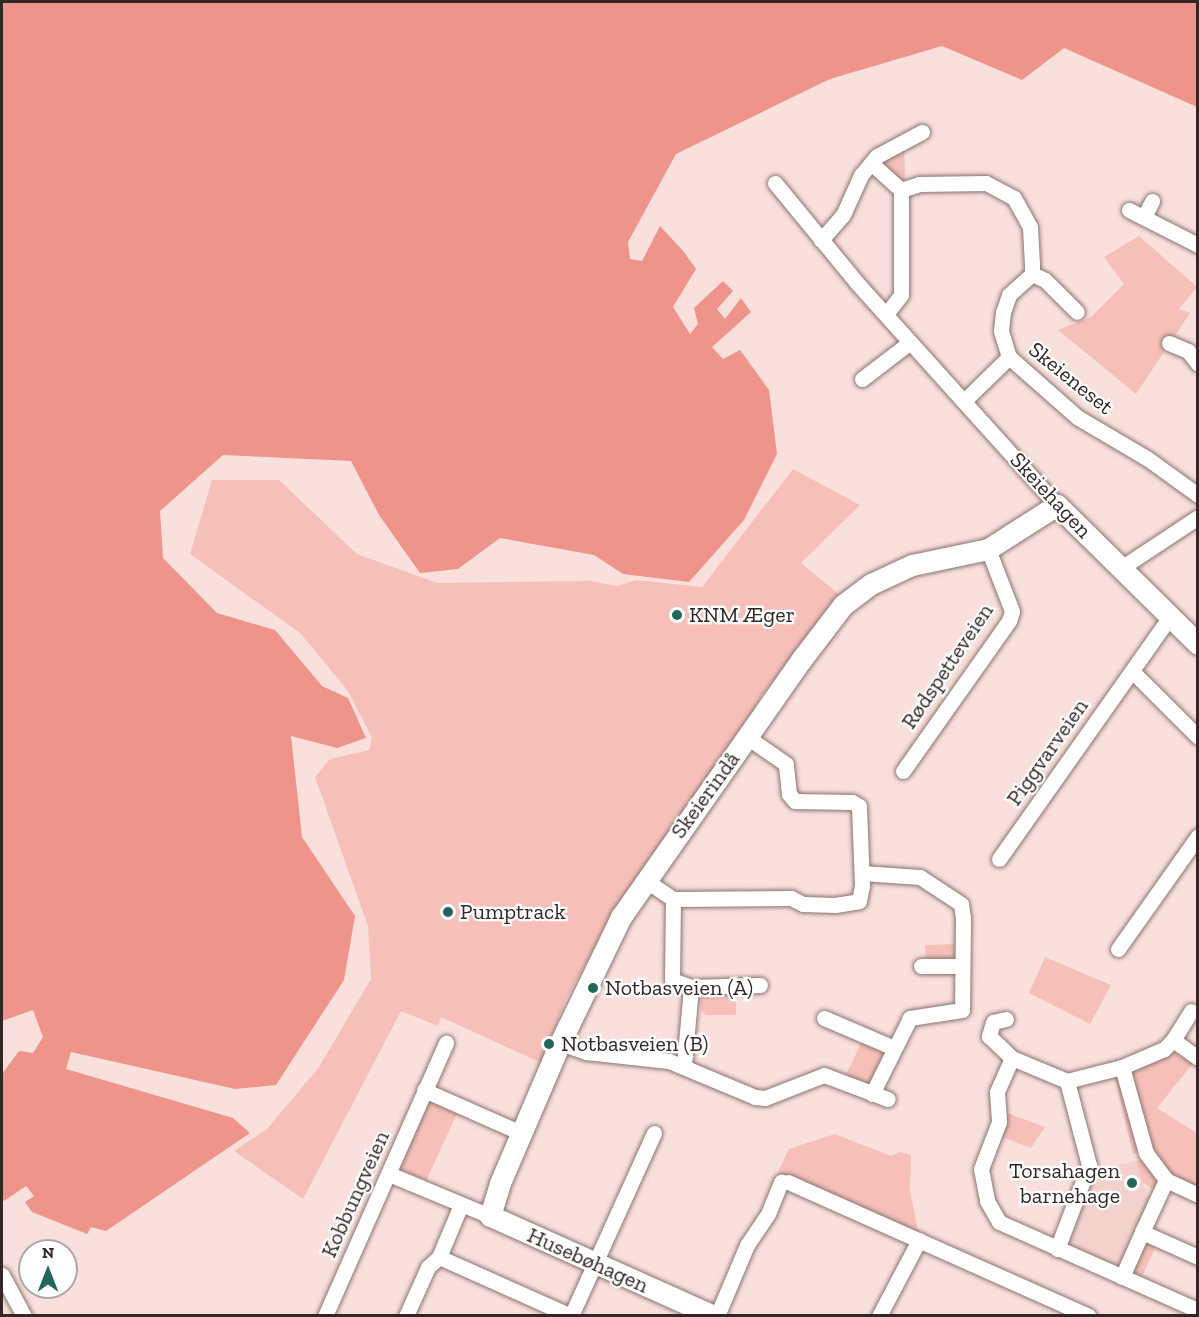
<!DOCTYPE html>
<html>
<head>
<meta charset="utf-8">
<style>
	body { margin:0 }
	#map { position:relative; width:1199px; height:1317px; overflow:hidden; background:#f9e0dc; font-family:"Zilla Slab",serif }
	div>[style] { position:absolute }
	.built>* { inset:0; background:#f3d2cd }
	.green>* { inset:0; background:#f6c0b9 }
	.water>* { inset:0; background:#ef948a }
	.roads { filter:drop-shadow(0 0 2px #8a7370) drop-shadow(0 0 2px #8a7370) }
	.street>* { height:15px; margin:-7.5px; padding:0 7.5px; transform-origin:7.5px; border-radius:7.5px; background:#fff }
	.secondary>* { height:21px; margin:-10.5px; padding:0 10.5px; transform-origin:10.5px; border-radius:10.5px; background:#fff }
	.dots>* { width:16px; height:16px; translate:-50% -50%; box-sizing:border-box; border:3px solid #fff; border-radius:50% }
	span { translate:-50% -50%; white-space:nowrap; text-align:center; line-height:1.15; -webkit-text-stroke:4.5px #fff; paint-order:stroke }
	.street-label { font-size:22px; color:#312726 }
	.poi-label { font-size:22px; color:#312726 }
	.left { translate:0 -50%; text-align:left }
	.right { translate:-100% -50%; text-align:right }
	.frame { position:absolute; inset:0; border:3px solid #312726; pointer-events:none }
	.north { position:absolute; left:18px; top:1239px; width:60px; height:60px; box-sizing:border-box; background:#fff; border:2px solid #ada9a8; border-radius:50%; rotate:0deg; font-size:16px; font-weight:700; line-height:24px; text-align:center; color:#312726 }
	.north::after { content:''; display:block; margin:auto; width:21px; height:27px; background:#216658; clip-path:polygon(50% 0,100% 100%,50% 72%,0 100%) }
</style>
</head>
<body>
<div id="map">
	<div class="built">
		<div style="clip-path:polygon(1136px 1161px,1147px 1195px,1154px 1198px,1118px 1269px,1067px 1249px,1064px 1241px,1093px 1169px)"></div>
	</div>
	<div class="green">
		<div style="clip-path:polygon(904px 144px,905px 179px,903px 182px,881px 159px)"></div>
		<div style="clip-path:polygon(1139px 236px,1197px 287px,1179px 309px,1190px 313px,1136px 394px,1058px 330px,1091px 317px,1124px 284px,1104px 257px)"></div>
		<div style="clip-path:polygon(793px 469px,860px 505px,801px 563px,841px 596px,762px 694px,744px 729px,613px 916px,566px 999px,541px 1063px,441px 1017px,438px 1026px,401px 1011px,303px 1199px,234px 1151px,267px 1129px,319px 1067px,371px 979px,368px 926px,315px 777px,330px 759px,369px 750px,372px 738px,348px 691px,300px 633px,190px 554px,212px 480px,279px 480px,357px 554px,437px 583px,590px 581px,617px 586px,636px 580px,702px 587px)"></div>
		<div style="clip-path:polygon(958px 944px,956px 962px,926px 963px,925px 945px)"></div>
		<div style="clip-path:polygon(1045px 957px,1111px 985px,1090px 1024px,1029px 993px)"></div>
		<div style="clip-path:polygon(736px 987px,736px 1015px,706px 1015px,701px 1011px,700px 990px)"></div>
		<div style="clip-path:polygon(863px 1039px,884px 1054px,870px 1084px,845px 1077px)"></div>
		<div style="clip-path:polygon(1167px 1050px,1194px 1062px,1157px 1108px,1197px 1133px,1197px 1189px,1168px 1174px,1155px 1160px,1130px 1072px)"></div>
		<div style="clip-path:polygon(1117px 1073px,1138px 1151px,1133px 1154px,1114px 1074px)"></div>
		<div style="clip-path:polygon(425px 1091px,460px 1107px,426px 1181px,396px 1167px)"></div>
		<div style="clip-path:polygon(1005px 1112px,1045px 1127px,1031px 1148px,1002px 1137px)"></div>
		<div style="clip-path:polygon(835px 1134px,891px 1156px,900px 1152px,911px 1155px,910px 1191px,919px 1236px,777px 1174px,789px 1149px)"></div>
		<div style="clip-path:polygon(1142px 1160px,1159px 1177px,1157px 1190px,1143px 1183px,1136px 1161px)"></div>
		<div style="clip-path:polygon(1142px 1240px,1156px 1246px,1140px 1281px,1125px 1275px)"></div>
	</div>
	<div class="water">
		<div style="clip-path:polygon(2px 2px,1197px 2px,1197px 107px,1064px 48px,1022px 80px,942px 46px,830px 79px,676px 154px,628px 242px,630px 259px,642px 261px,660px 226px,684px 252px,696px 269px,673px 307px,690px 334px,698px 324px,694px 308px,723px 281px,733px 291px,717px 309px,725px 319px,741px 298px,751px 312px,712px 347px,723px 359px,740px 350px,769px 390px,777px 454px,744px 520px,689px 582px,623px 574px,594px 555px,500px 538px,458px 569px,420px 573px,379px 515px,351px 461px,223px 455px,160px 511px,163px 558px,217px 613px,275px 630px,322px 686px,348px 698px,366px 738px,337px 748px,291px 736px,302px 837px,355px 916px,344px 980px,276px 1085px,235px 1089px,71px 1052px,66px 1069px,233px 1118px,250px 1133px,106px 1231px,91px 1227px,87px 1234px,32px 1212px,25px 1202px,34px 1196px,26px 1186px,4px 1201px,2px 1198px,2px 1074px,19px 1051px,33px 1053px,43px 1037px,33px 1010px,2px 1021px)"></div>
	</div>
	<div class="roads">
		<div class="street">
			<div style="left:871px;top:163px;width:40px;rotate:42deg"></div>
			<div style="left:901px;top:190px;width:105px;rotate:90deg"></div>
			<div style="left:901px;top:295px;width:24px;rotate:128deg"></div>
			<div style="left:775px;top:183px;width:129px;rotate:50.6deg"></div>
			<div style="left:857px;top:283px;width:299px;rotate:48deg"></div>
			<div style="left:901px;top:190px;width:19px;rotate:-18deg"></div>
			<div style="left:919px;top:184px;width:67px;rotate:-0.9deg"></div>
			<div style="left:986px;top:183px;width:32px;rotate:28deg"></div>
			<div style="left:1014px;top:198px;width:33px;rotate:61deg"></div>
			<div style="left:1030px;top:227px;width:36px;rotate:87deg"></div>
			<div style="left:1032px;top:263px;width:11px;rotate:90deg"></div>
			<div style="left:1032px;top:274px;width:31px;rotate:138deg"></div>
			<div style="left:1009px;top:295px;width:18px;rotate:109deg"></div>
			<div style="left:1003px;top:312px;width:19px;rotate:96deg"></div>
			<div style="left:1001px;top:331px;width:27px;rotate:73deg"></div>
			<div style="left:1009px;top:357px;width:91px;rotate:41.4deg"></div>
			<div style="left:1077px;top:417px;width:82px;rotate:30.6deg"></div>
			<div style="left:1148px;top:459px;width:62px;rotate:35.8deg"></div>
			<div style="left:1129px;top:210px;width:77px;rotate:26.9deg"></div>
			<div style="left:1144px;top:217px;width:18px;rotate:-63deg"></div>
			<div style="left:821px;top:240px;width:33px;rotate:-49deg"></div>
			<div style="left:843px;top:215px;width:44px;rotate:-65.8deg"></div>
			<div style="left:861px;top:175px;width:25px;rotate:-50deg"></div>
			<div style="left:877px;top:156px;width:51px;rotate:-28.1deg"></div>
			<div style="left:1032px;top:274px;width:14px;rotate:25deg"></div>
			<div style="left:1045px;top:280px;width:45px;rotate:45deg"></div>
			<div style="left:1169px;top:343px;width:21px;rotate:23deg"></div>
			<div style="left:1188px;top:351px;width:16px;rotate:52deg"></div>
			<div style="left:862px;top:379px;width:59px;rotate:-37.5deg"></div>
			<div style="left:964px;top:401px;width:63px;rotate:-44.4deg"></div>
			<div style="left:1121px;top:568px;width:92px;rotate:-33.5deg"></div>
			<div style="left:1132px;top:671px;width:93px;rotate:45deg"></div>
			<div style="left:903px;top:771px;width:184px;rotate:-54.8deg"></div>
			<div style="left:1009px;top:621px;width:10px;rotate:-73deg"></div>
			<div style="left:1012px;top:611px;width:66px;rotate:-111.2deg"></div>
			<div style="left:999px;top:859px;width:296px;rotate:-54.8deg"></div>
			<div style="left:862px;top:873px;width:58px;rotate:3.9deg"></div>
			<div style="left:920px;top:877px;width:49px;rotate:33.4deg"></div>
			<div style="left:961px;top:904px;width:14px;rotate:82deg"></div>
			<div style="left:963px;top:918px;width:92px;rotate:90.6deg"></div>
			<div style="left:962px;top:1010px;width:53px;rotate:171.3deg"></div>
			<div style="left:910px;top:1018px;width:85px;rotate:116.6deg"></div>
			<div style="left:645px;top:880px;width:34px;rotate:34deg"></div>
			<div style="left:673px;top:899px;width:118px;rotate:-0.5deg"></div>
			<div style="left:791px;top:898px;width:13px;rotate:27deg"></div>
			<div style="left:803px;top:904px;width:32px;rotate:2deg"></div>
			<div style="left:835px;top:905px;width:24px;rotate:-9deg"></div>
			<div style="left:859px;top:901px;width:16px;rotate:-79deg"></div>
			<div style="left:862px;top:885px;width:79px;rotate:-92.2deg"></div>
			<div style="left:859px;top:806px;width:8px;rotate:-150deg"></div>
			<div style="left:852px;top:802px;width:57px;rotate:-179deg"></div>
			<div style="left:795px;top:801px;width:9px;rotate:-131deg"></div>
			<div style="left:789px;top:794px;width:30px;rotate:-96deg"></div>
			<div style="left:786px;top:764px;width:47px;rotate:-145.3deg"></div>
			<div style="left:673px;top:899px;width:81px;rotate:90.7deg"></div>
			<div style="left:672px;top:980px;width:20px;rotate:20deg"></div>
			<div style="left:691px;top:987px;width:79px;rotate:95.1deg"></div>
			<div style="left:1118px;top:949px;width:138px;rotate:-54.7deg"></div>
			<div style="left:921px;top:966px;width:41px"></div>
			<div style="left:691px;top:987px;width:69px;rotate:-1.7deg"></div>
			<div style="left:824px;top:1018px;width:76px;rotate:23.2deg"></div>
			<div style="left:1006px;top:1019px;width:13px;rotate:167deg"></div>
			<div style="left:993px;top:1022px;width:15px;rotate:106deg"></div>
			<div style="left:989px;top:1036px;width:32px;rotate:44deg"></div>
			<div style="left:1173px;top:1040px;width:34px;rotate:-58deg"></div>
			<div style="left:560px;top:1043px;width:28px;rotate:19deg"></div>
			<div style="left:586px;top:1052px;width:83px;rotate:6.2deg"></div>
			<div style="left:669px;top:1061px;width:93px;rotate:22.7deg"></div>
			<div style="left:755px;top:1097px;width:10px;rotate:6deg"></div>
			<div style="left:765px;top:1098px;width:63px;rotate:-21.3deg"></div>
			<div style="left:824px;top:1075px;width:68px;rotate:20.6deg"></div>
			<div style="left:1198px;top:1058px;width:31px;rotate:-144deg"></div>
			<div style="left:1173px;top:1040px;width:13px;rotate:135deg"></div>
			<div style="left:1164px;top:1049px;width:46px;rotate:156.8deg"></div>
			<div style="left:1122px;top:1067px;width:57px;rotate:165.7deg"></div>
			<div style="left:1067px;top:1081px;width:60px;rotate:-157.3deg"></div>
			<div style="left:1012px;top:1058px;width:37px;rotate:114deg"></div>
			<div style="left:997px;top:1092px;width:30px;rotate:86deg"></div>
			<div style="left:999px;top:1122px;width:50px;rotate:111deg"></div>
			<div style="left:981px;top:1169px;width:33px;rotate:79deg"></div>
			<div style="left:987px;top:1201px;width:24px;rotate:60deg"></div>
			<div style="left:999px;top:1222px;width:218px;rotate:23.9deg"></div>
			<div style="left:1122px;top:1067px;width:89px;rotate:74.4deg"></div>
			<div style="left:1146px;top:1153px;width:34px;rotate:53deg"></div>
			<div style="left:1166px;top:1180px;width:35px;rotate:25deg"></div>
			<div style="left:424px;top:1090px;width:106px;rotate:23.9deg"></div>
			<div style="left:389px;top:1174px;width:109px;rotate:22.6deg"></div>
			<div style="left:1166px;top:1180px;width:57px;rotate:114.8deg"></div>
			<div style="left:1142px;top:1232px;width:61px;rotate:24.1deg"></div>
			<div style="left:788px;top:1182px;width:329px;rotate:24deg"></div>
			<div style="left:1057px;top:1249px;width:90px;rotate:-69.1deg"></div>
			<div style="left:1089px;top:1165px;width:87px;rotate:-104.7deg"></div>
			<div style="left:439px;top:1257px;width:145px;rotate:24.1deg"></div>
			<div style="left:439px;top:1257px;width:56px;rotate:-67.1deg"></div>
			<div style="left:2px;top:1275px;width:47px;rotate:61.8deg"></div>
			<div style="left:1122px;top:1277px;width:49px;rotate:-66deg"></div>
			<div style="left:325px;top:1316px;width:299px;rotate:-66.1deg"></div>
			<div style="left:406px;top:1316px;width:54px;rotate:-65.8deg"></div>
			<div style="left:428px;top:1267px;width:15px;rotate:-42deg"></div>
			<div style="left:571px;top:1316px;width:201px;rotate:-65.6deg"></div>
			<div style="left:717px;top:1316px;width:77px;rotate:-67.1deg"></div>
			<div style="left:747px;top:1245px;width:37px;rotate:-56deg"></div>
			<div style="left:768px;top:1214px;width:35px;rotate:-68deg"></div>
			<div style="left:879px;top:1316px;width:86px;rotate:-62.2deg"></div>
		</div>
		<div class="secondary">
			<div style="left:714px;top:1316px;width:245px;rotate:-155.9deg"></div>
			<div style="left:490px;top:1216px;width:34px;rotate:-73deg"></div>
			<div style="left:500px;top:1183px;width:152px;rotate:-66.8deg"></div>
			<div style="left:560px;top:1043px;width:140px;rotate:-64.2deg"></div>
			<div style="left:621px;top:917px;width:314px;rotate:-55deg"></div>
			<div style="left:801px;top:660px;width:69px;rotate:-52.6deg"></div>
			<div style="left:843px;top:605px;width:35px;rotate:-37deg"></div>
			<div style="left:871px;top:584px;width:45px;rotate:-24.9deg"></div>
			<div style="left:912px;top:565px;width:78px;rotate:-11.9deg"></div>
			<div style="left:988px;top:549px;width:82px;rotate:-32.5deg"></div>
			<div style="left:1057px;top:505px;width:198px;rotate:44.6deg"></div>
		</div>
	</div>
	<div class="dots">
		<div style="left:677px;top:615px;background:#216658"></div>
		<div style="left:448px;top:912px;background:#216658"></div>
		<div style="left:593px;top:988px;background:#216658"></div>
		<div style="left:549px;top:1044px;background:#216658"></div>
		<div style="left:1132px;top:1183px;background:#216658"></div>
	</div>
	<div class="street-label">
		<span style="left:1071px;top:378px;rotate:39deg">Skeieneset</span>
		<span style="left:1051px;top:495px;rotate:47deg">Skeiehagen</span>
		<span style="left:947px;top:666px;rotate:-56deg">Rødspetteveien</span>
		<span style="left:1047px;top:752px;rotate:-55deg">Piggvarveien</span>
		<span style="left:705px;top:795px;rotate:-54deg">Skeierindå</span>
		<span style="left:355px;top:1194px;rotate:-66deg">Kobbungveien</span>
		<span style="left:588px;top:1260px;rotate:24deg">Husebøhagen</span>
	</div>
	<div class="poi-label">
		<span class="left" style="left:689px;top:615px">KNM Æger</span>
		<span class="left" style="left:460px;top:912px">Pumptrack</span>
		<span class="left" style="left:605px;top:988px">Notbasveien (A)</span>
		<span class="left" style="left:561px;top:1044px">Notbasveien (B)</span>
		<span class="right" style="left:1120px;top:1183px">Torsahagen<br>barnehage</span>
	</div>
	<div class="frame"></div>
	<div class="north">N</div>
</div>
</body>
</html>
